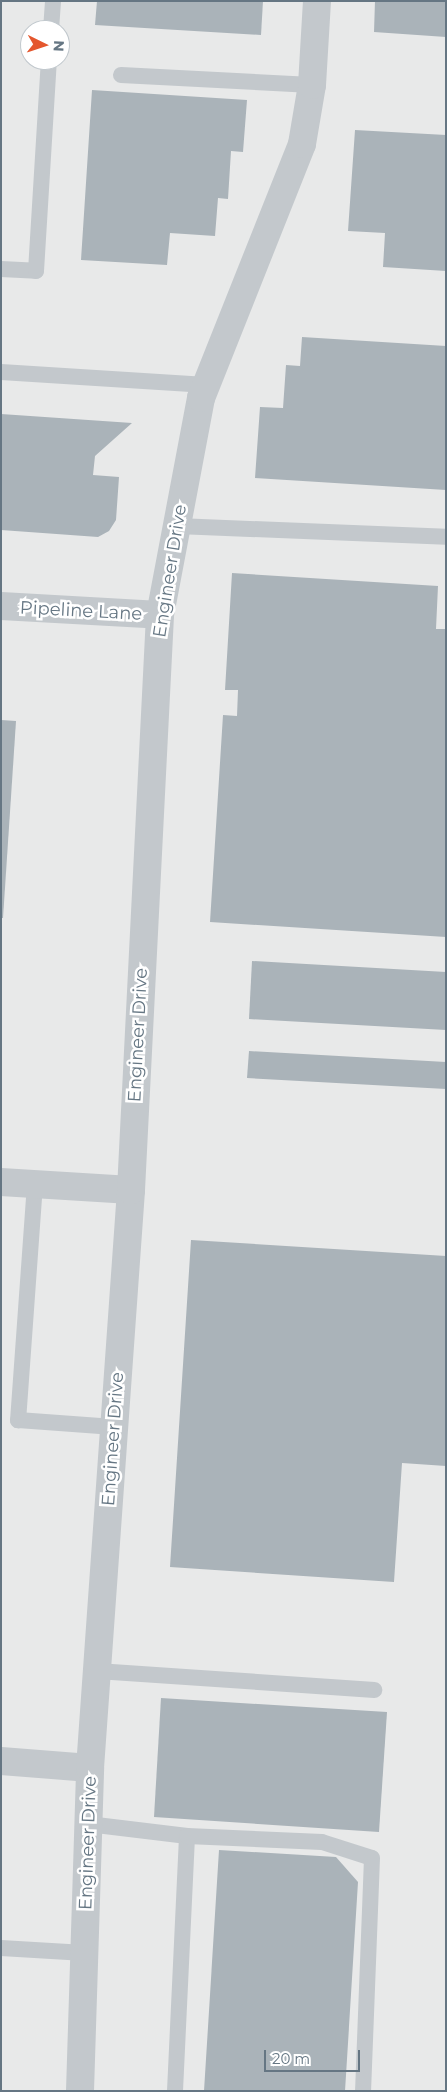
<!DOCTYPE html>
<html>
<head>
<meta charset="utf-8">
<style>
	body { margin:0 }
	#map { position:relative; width:447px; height:2092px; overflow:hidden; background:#fafaf8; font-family:Montserrat,sans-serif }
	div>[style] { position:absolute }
	.built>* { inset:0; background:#e8e9e9 }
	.building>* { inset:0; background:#aab3b9 }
	.lane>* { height:16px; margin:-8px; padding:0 8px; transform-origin:8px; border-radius:8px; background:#c3c8cc }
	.street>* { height:28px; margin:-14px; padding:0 14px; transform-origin:14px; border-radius:14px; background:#c3c8cc }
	span { translate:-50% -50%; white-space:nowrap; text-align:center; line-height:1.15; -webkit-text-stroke:5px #fff; paint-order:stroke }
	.street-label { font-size:18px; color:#657683 }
	.frame { position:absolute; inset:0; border:2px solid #657683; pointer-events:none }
	.north { position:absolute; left:20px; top:20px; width:50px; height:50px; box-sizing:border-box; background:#fff; border:1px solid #c1c8cd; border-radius:50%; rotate:94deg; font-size:14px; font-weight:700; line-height:20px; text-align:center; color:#657683 }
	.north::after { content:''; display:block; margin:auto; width:18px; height:22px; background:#e4572e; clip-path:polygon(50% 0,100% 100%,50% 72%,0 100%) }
	.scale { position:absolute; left:264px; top:2050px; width:96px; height:22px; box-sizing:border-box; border:2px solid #657683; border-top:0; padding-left:6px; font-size:15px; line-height:18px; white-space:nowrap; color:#657683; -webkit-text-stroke:4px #fff; paint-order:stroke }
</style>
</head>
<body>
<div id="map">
	<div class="built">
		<div style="clip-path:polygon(evenodd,1px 1px,446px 1px,446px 2091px,1px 2091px,1px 1px,30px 30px,60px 30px,60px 60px,30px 60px,30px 30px)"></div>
	</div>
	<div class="building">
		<div style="clip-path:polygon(97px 1px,263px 1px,261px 35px,95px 25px)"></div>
		<div style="clip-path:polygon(375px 1px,446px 1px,446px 37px,374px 32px)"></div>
		<div style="clip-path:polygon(92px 90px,247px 100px,243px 152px,231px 151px,228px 199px,218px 198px,215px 236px,170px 233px,167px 265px,81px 260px)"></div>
		<div style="clip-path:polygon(355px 130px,446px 135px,446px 271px,383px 267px,385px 233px,348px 231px)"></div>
		<div style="clip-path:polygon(302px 337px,446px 346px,446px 490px,255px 478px,260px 407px,283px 408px,286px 365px,300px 366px)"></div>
		<div style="clip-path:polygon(1px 414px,132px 423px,95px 456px,93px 475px,119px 477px,116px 520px,109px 531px,98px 537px,1px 530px)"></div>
		<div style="clip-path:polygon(232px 573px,438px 586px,436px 629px,446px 629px,446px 937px,210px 922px,223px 715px,237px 716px,238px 690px,225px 690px)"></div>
		<div style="clip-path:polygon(1px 720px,16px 721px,3px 918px,1px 918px)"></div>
		<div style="clip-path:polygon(252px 961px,446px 972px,446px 1030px,249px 1019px)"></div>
		<div style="clip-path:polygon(249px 1051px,446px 1062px,446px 1089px,247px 1078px)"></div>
		<div style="clip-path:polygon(191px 1240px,446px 1256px,446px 1466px,402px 1463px,394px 1582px,170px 1567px)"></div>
		<div style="clip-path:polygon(161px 1698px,387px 1712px,379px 1832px,154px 1817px)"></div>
		<div style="clip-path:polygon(219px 1850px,336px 1857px,358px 1882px,345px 2091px,204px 2091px)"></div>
	</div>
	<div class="lane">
		<div style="left:51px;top:30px;width:29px;rotate:-86deg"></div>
		<div style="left:121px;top:75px;width:191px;rotate:3deg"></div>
		<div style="left:1px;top:269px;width:35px;rotate:3deg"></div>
		<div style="left:36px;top:271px;width:211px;rotate:-86.5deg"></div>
		<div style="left:1px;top:372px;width:206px;rotate:3.6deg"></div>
		<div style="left:177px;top:526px;width:269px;rotate:2.3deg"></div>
		<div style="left:35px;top:1184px;width:237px;rotate:94.1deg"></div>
		<div style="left:18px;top:1420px;width:96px;rotate:4.2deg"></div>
		<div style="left:97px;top:1671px;width:278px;rotate:3.9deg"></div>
		<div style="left:88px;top:1824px;width:100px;rotate:6.9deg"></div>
		<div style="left:1px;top:1948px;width:84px;rotate:3.4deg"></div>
		<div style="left:175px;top:2091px;width:255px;rotate:-87.3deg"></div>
		<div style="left:187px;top:1836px;width:135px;rotate:2.5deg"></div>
		<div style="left:322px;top:1842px;width:52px;rotate:17.7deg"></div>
		<div style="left:372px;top:1858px;width:233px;rotate:92.2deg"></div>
	</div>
	<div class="street">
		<div style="left:1px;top:606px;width:159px;rotate:3.2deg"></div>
		<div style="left:1px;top:1182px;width:130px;rotate:3.5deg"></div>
		<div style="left:1px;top:1761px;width:89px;rotate:4.5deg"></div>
		<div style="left:80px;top:2091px;width:323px;rotate:-88.2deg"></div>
		<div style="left:90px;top:1768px;width:579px;rotate:-85.94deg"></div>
		<div style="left:131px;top:1190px;width:576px;rotate:-87.11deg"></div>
		<div style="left:160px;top:615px;width:221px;rotate:-79.3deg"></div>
		<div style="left:201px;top:398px;width:273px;rotate:-68.3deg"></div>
		<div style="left:302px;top:144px;width:60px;rotate:-80.4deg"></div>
		<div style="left:312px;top:85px;width:84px;rotate:-86.6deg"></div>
	</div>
	<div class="street-label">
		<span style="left:170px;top:571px;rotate:-81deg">Engineer Drive</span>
		<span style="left:81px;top:611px;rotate:3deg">Pipeline Lane</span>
		<span style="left:138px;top:1035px;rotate:-87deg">Engineer Drive</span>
		<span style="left:113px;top:1439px;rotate:-86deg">Engineer Drive</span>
		<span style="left:88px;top:1843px;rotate:-88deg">Engineer Drive</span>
	</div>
	<div class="frame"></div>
	<div class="north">N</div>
	<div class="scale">20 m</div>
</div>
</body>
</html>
